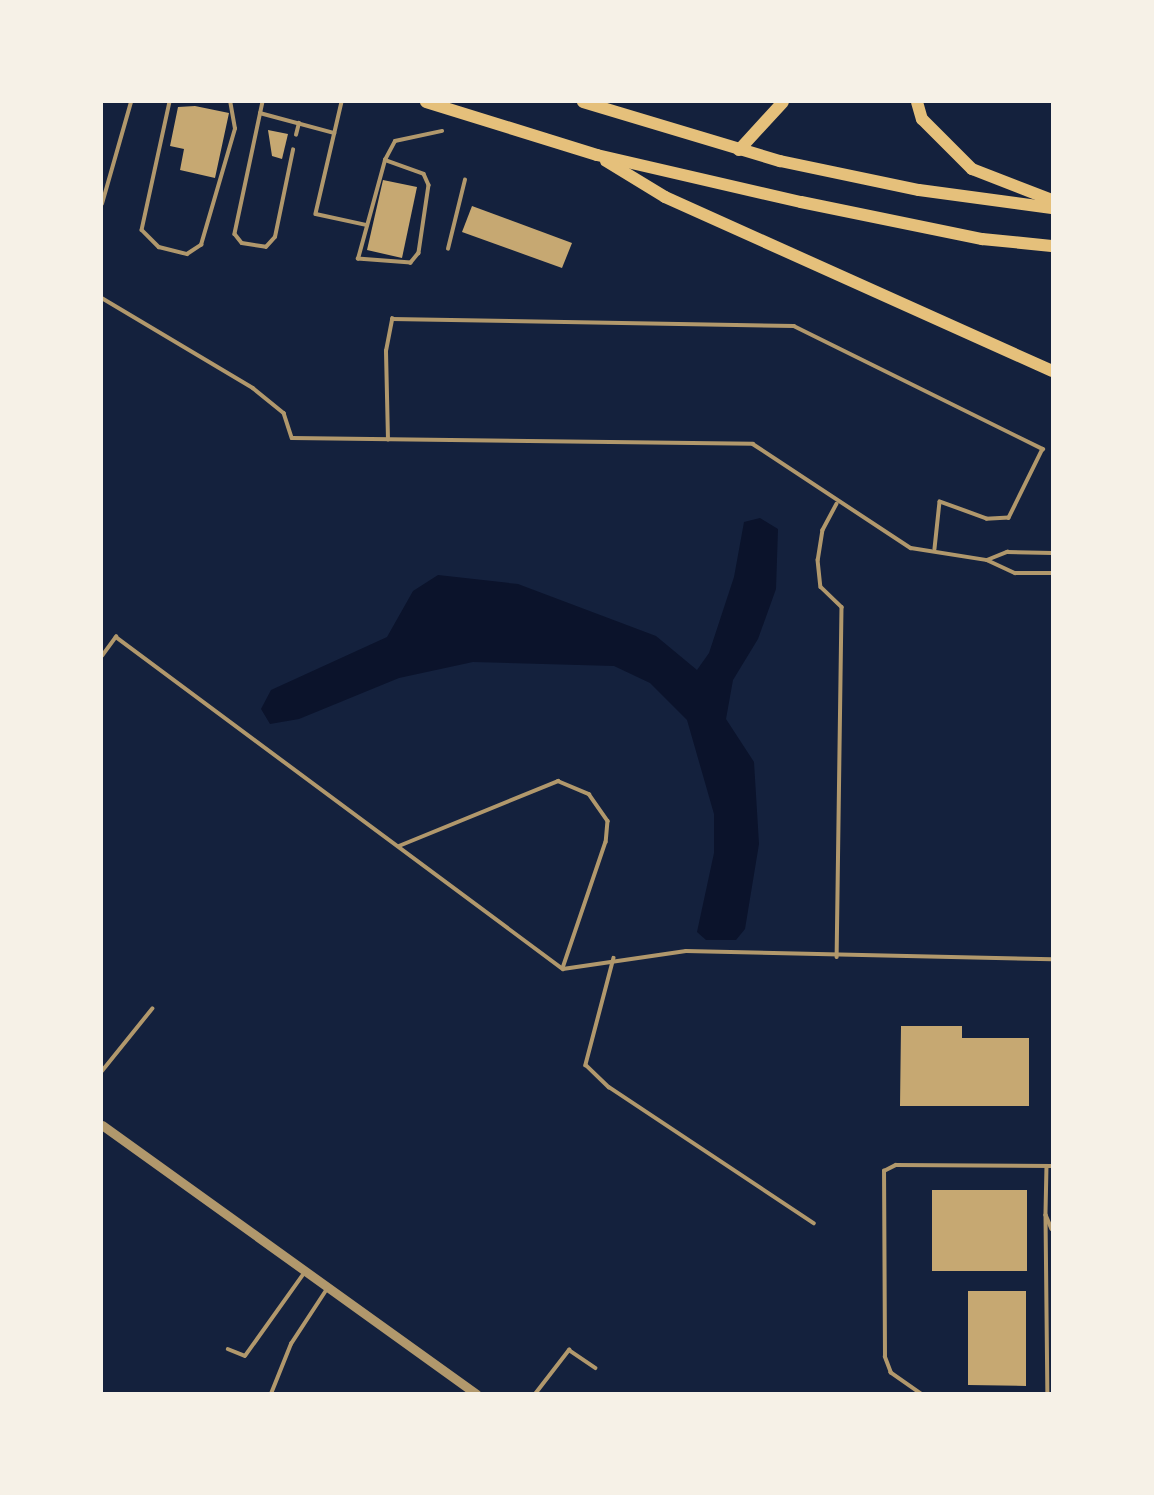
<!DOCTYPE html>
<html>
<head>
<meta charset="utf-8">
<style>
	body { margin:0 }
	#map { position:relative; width:1154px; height:1495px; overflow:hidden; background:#14213d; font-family:Ubuntu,sans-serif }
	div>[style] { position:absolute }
	.water>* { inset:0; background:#0b132b }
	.building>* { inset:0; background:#c6a872 }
	.service>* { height:3.5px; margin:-1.75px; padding:0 1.75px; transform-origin:1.75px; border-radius:1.75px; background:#b1986c }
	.tertiary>* { height:9px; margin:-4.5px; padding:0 4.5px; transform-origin:4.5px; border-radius:4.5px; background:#b1986c }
	.trunk>* { height:12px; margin:-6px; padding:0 6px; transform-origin:6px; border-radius:6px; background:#e5c07b }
	span { translate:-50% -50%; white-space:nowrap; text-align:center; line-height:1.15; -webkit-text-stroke:5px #f6f1e7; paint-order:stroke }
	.frame { position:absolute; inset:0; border:103px solid #f6f1e7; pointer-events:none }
</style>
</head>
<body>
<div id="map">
	<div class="water">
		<div style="clip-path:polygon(760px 518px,778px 529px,776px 589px,758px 639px,733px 680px,726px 719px,754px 762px,759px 844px,745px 929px,736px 940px,706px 940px,697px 932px,714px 853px,714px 814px,687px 720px,650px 683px,614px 666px,473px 662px,399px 678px,299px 719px,270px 724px,261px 709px,271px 690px,387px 637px,413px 591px,438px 575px,518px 584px,656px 636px,697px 670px,709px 653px,734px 577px,744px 522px)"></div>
	</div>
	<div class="building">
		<div style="clip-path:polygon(195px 106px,229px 113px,215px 178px,180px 170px,184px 149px,170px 146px,178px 107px)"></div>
		<div style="clip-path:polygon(268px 130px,288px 134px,282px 159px,272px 156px)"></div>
		<div style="clip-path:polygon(383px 180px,417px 187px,402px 258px,367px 250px)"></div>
		<div style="clip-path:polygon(472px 206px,572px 243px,562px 268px,462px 232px)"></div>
		<div style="clip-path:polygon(901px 1026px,962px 1026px,962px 1038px,1029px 1038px,1029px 1106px,900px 1106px)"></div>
		<div style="clip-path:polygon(932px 1190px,1027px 1190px,1027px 1271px,932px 1271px)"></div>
		<div style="clip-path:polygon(968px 1291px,1026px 1291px,1026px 1386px,968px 1385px)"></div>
	</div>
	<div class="service">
		<div style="left:170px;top:102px;width:131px;rotate:102.3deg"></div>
		<div style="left:142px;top:230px;width:24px;rotate:45deg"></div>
		<div style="left:159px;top:247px;width:29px;rotate:14deg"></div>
		<div style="left:187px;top:254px;width:17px;rotate:-33deg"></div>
		<div style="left:201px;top:245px;width:121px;rotate:-73.7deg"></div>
		<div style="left:235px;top:129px;width:27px;rotate:-100deg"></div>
		<div style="left:263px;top:102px;width:135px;rotate:102deg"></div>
		<div style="left:235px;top:234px;width:11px;rotate:52deg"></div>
		<div style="left:242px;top:243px;width:24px;rotate:9deg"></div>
		<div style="left:266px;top:247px;width:13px;rotate:-48deg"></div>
		<div style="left:275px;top:237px;width:89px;rotate:-78.3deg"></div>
		<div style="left:342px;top:102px;width:115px;rotate:103.1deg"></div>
		<div style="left:316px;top:214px;width:52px;rotate:12.2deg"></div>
		<div style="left:260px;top:113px;width:77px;rotate:15.1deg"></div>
		<div style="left:296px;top:135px;width:12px;rotate:-76deg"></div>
		<div style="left:385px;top:160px;width:41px;rotate:19.7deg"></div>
		<div style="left:424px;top:174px;width:12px;rotate:66deg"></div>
		<div style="left:429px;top:185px;width:69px;rotate:98.4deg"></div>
		<div style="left:419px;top:253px;width:13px;rotate:129deg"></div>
		<div style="left:411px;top:263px;width:53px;rotate:-175.7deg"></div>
		<div style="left:358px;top:259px;width:103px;rotate:-74.7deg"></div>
		<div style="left:385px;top:160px;width:21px;rotate:-62deg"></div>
		<div style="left:395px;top:141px;width:48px;rotate:-12deg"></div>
		<div style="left:102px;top:204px;width:106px;rotate:-74.1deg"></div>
		<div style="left:448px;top:249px;width:71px;rotate:-76.2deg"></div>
		<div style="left:102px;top:298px;width:176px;rotate:30.8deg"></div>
		<div style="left:253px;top:388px;width:40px;rotate:39deg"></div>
		<div style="left:284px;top:413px;width:26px;rotate:72deg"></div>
		<div style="left:292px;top:438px;width:461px;rotate:0.7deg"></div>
		<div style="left:753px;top:444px;width:189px;rotate:33.4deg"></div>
		<div style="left:911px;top:548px;width:77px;rotate:9deg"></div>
		<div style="left:987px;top:560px;width:31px;rotate:25deg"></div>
		<div style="left:1015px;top:573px;width:37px"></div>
		<div style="left:388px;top:440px;width:89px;rotate:-91.3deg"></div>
		<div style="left:386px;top:351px;width:33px;rotate:-79deg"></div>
		<div style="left:392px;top:319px;width:402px;rotate:1deg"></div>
		<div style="left:794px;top:326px;width:278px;rotate:26.3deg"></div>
		<div style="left:1043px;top:449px;width:77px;rotate:116.2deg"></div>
		<div style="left:1009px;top:518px;width:22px;rotate:177deg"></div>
		<div style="left:987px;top:519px;width:50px;rotate:-160.1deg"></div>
		<div style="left:940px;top:502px;width:47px;rotate:96.1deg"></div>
		<div style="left:837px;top:504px;width:30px;rotate:118deg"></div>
		<div style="left:823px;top:530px;width:30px;rotate:99deg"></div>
		<div style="left:818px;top:560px;width:27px;rotate:84deg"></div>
		<div style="left:821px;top:587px;width:29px;rotate:44deg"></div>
		<div style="left:842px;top:607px;width:350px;rotate:90.8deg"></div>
		<div style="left:987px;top:560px;width:22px;rotate:-22deg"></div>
		<div style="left:1007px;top:552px;width:45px;rotate:1.3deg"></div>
		<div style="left:102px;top:656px;width:24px;rotate:-54deg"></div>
		<div style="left:116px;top:637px;width:557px;rotate:36.6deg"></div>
		<div style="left:563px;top:969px;width:124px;rotate:-8.3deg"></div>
		<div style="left:686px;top:951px;width:366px;rotate:1.3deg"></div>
		<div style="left:399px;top:846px;width:172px;rotate:-22.2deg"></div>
		<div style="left:558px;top:781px;width:34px;rotate:23deg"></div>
		<div style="left:589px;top:794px;width:33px;rotate:55deg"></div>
		<div style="left:608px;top:821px;width:21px;rotate:95deg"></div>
		<div style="left:606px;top:842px;width:133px;rotate:108.8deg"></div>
		<div style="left:614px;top:958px;width:111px;rotate:104.7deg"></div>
		<div style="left:586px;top:1065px;width:32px;rotate:44deg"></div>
		<div style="left:609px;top:1087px;width:246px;rotate:33.6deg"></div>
		<div style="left:102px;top:1071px;width:80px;rotate:-51.1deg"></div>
		<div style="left:1047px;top:1166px;width:49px;rotate:91.2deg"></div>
		<div style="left:1046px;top:1215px;width:15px;rotate:67deg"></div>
		<div style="left:1046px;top:1215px;width:179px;rotate:89.4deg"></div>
		<div style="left:228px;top:1349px;width:18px;rotate:22deg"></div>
		<div style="left:245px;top:1356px;width:103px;rotate:-54.5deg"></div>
		<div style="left:271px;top:1394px;width:54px;rotate:-68.2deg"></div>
		<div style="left:291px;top:1344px;width:66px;rotate:-56.8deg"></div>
		<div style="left:535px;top:1394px;width:56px;rotate:-52.3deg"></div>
		<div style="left:569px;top:1350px;width:32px;rotate:34deg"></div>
		<div style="left:921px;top:1394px;width:37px;rotate:-145deg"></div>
		<div style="left:891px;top:1373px;width:17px;rotate:-111deg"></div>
		<div style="left:885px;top:1357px;width:186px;rotate:-90.3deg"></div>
		<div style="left:884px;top:1171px;width:13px;rotate:-27deg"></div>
		<div style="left:896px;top:1165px;width:156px;rotate:0.4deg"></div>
	</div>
	<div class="tertiary">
		<div style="left:102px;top:1125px;width:461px;rotate:35.7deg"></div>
	</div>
	<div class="trunk">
		<div style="left:426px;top:102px;width:179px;rotate:17.2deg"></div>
		<div style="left:597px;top:155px;width:209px;rotate:13deg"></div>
		<div style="left:801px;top:202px;width:185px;rotate:11.6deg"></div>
		<div style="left:982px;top:239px;width:70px;rotate:5.7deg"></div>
		<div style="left:583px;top:102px;width:206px;rotate:16.7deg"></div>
		<div style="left:780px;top:161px;width:142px;rotate:11.8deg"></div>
		<div style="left:919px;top:190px;width:134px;rotate:7.7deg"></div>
		<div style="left:917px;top:102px;width:18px;rotate:74deg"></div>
		<div style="left:922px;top:119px;width:71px;rotate:45deg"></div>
		<div style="left:972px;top:169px;width:86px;rotate:21.2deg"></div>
		<div style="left:739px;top:150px;width:65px;rotate:-47.5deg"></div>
		<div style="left:606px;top:161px;width:69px;rotate:31.4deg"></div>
		<div style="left:665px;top:197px;width:424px;rotate:24.2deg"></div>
	</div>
	<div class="frame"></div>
</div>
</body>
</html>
